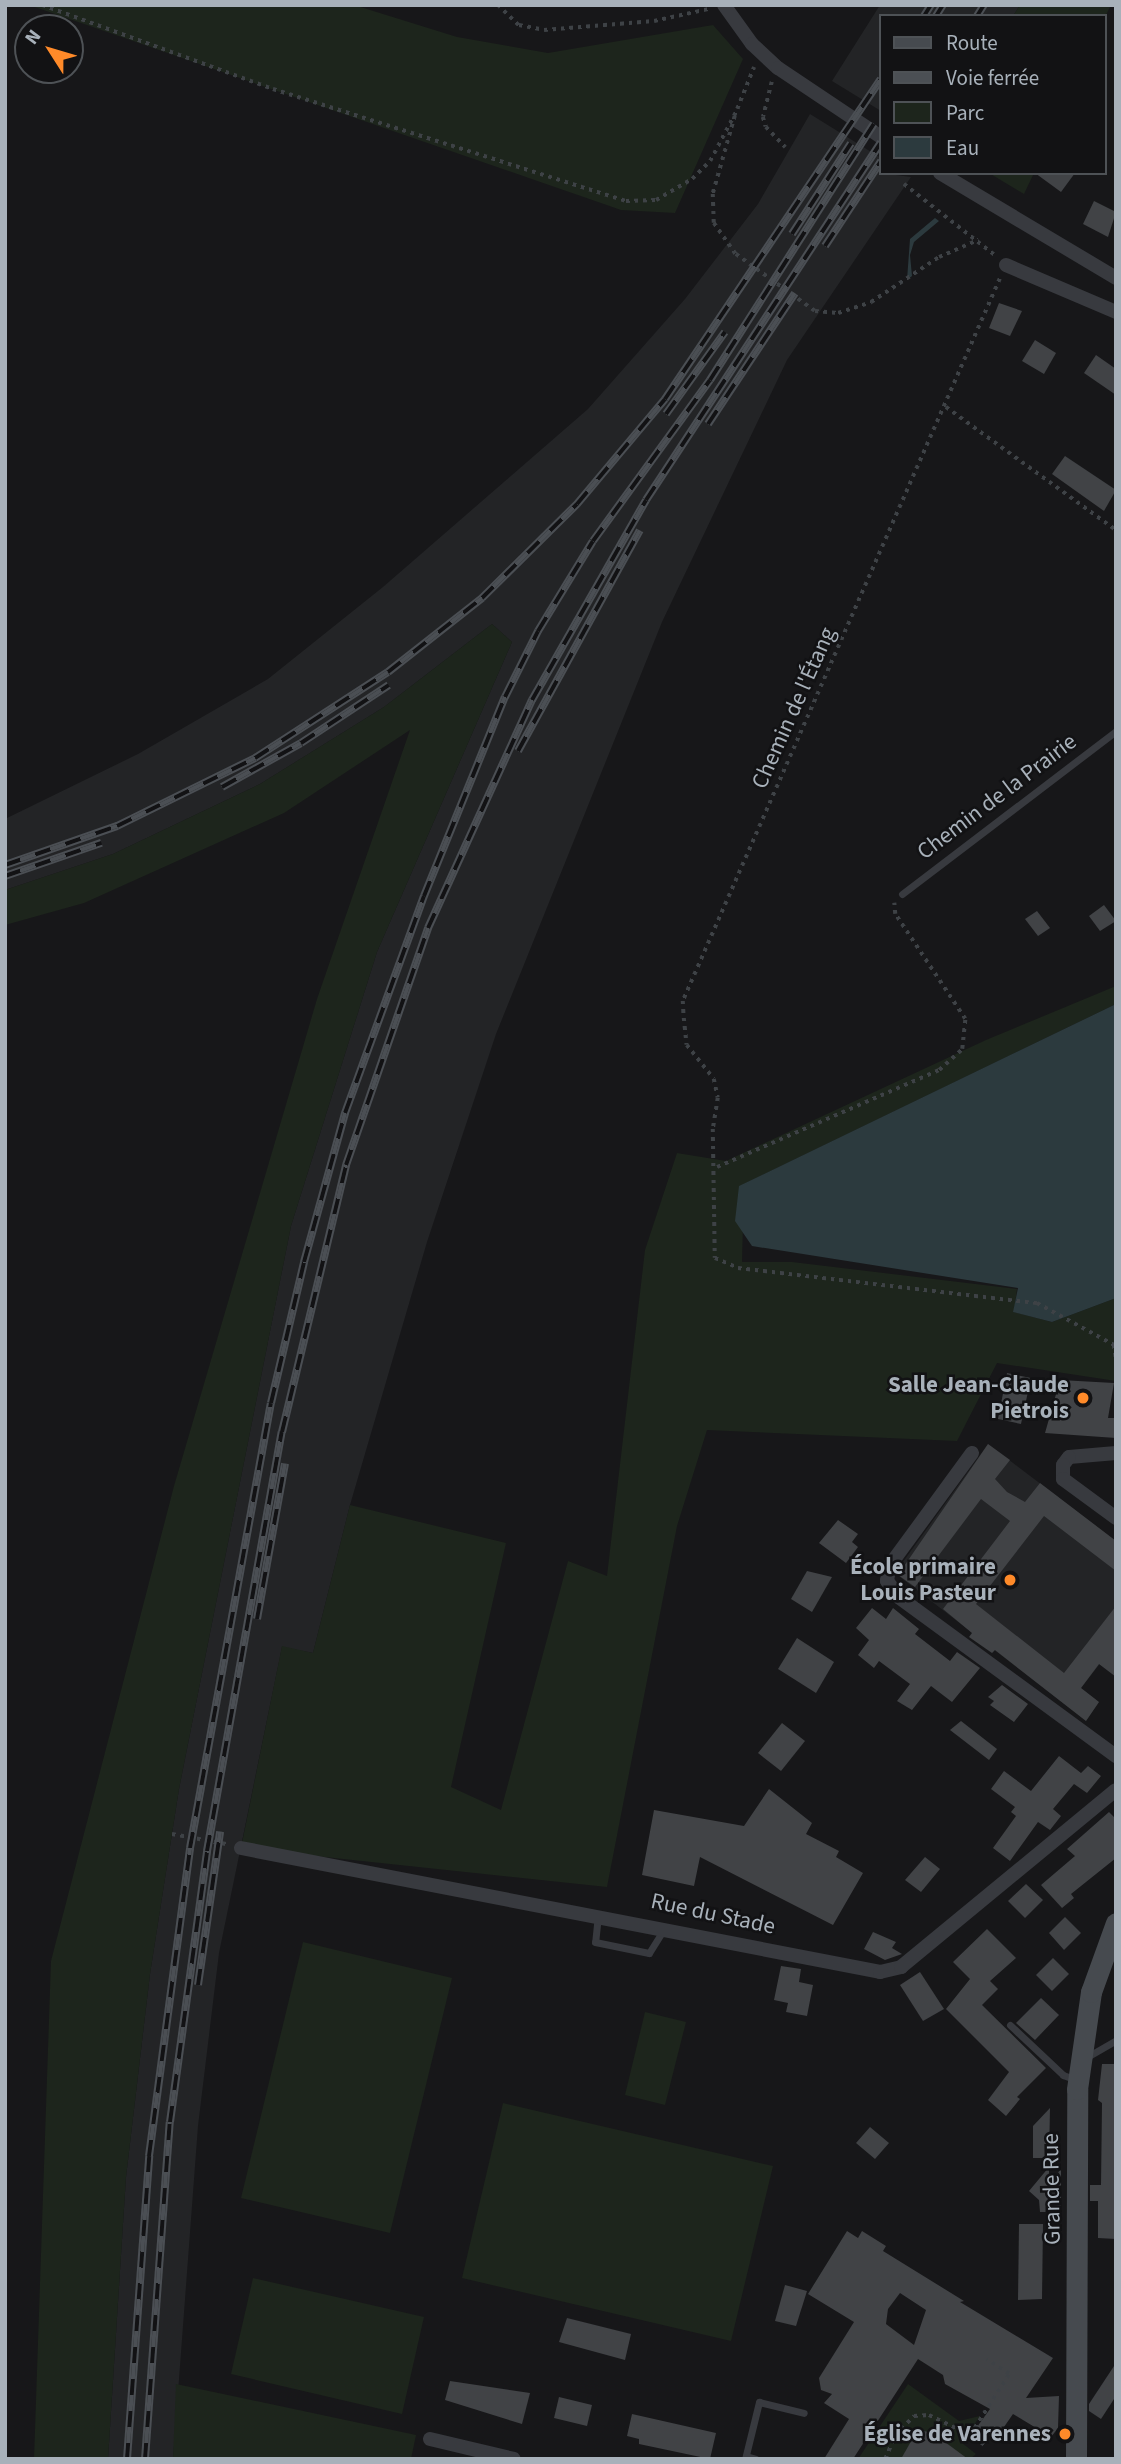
<!DOCTYPE html>
<html>
<head>
<meta charset="utf-8">
<style>
	body { margin:0 }
	#map { position:relative; width:1121px; height:2464px; overflow:hidden; background:#171719; font-family:"Source Sans 3",sans-serif }
	div>[style] { position:absolute }
	.built>* { inset:0; background:#232426 }
	.green>* { inset:0; background:#1d251c }
	.water>* { inset:0; background:#2c3a3e }
	.building>* { inset:0; background:#414346 }
	.path>* { height:3.5px; margin-top:-1.75px; transform-origin:0; background:repeating-linear-gradient(90deg,#3e4246 0 3.5px,transparent 0 8.5px) }
	.service>* { height:7px; margin:-3.5px; padding:0 3.5px; transform-origin:3.5px; border-radius:3.5px; background:#383a3f }
	.minor>* { height:14px; margin:-7px; padding:0 7px; transform-origin:7px; border-radius:7px; background:#383a3f }
	.secondary>* { height:21px; margin:-10.5px; padding:0 10.5px; transform-origin:10.5px; border-radius:10.5px; background:#464a4f }
	.rail>* { height:8px; margin-top:-4px; transform-origin:0; background:repeating-linear-gradient(90deg,#121214 0 16px,#4b4f54 0 32px); box-sizing:border-box; border-block:2px solid #4b4f54 }
	.dots>* { width:19px; height:19px; translate:-50% -50%; box-sizing:border-box; border:4px solid #121214; border-radius:50% }
	span { translate:-50% -50%; white-space:nowrap; text-align:center; line-height:1.15; -webkit-text-stroke:5px #121214; paint-order:stroke }
	.street-label { font-size:23px; color:#a8b1ba }
	.poi-label { font-size:23px; color:#a8b1ba; font-weight:700 }
	.right { translate:-100% -50%; text-align:right }
	.frame { position:absolute; inset:0; border:7px solid #a8b1ba; pointer-events:none }
	.legend { position:absolute; left:879px; top:14px; width:228px; height:161px; box-sizing:border-box; background:#121214; border:2px solid #4e5256; margin:0; padding:9px 12px; list-style:none; font-size:21px; color:#a8b1ba }
	.legend li { display:flex; align-items:center; gap:14px; height:35px }
	.legend b { width:35px; border:2px solid #4e5256 }
	.north { position:absolute; left:14px; top:14px; width:70px; height:70px; box-sizing:border-box; background:#121214; border:2px solid #4e5256; border-radius:50%; rotate:307deg; font-size:19px; font-weight:700; line-height:28px; text-align:center; color:#a8b1ba }
	.north::after { content:''; display:block; margin:auto; width:24px; height:32px; background:#ff8a29; clip-path:polygon(50% 0,100% 100%,50% 72%,0 100%) }
</style>
</head>
<body>
<div id="map">
	<div class="built">
		<div style="clip-path:polygon(880px 5px,1020px 5px,1013px 16px,881px 16px,881px 111px,832px 81px)"></div>
		<div style="clip-path:polygon(810px 114px,881px 158px,881px 173px,911px 177px,787px 360px,662px 622px,496px 1034px,427px 1242px,350px 1505px,313px 1653px,282px 1647px,219px 1953px,198px 2126px,173px 2459px,108px 2459px,126px 2177px,150px 1974px,179px 1789px,291px 1226px,377px 952px,512px 642px,492px 624px,384px 707px,260px 784px,113px 854px,5px 890px,5px 819px,138px 754px,268px 679px,383px 587px,588px 409px,685px 299px,758px 204px)"></div>
		<div style="clip-path:polygon(988px 1444px,1116px 1541px,1116px 1643px,1081px 1688px,1099px 1702px,1086px 1721px,895px 1573px)"></div>
	</div>
	<div class="green">
		<div style="clip-path:polygon(29px 5px,354px 5px,457px 37px,548px 53px,713px 25px,743px 59px,675px 213px,621px 210px)"></div>
		<div style="clip-path:polygon(1020px 5px,1111px 5px,1105px 17px,1013px 16px)"></div>
		<div style="clip-path:polygon(989px 173px,1034px 173px,1024px 194px)"></div>
		<div style="clip-path:polygon(492px 624px,512px 642px,377px 952px,291px 1226px,179px 1789px,150px 1974px,126px 2177px,108px 2459px,34px 2459px,51px 1961px,174px 1486px,317px 999px,410px 730px,284px 813px,84px 903px,5px 925px,5px 890px,113px 854px,260px 784px,384px 707px)"></div>
		<div style="clip-path:polygon(1116px 986px,1116px 1004px,744px 1184px,742px 1262px,792px 1262px,1017px 1289px,1014px 1312px,1052px 1322px,1116px 1298px,1116px 1381px,997px 1363px,957px 1441px,707px 1430px,677px 1526px,607px 1887px,241px 1848px,282px 1646px,313px 1653px,350px 1505px,506px 1543px,451px 1787px,501px 1810px,568px 1561px,607px 1576px,645px 1250px,677px 1153px,726px 1161px,986px 1040px)"></div>
		<div style="clip-path:polygon(303px 1942px,452px 1978px,390px 2233px,241px 2198px)"></div>
		<div style="clip-path:polygon(645px 2012px,686px 2022px,665px 2105px,625px 2095px)"></div>
		<div style="clip-path:polygon(503px 2103px,773px 2166px,731px 2341px,462px 2278px)"></div>
		<div style="clip-path:polygon(253px 2278px,424px 2317px,402px 2414px,231px 2374px)"></div>
		<div style="clip-path:polygon(176px 2384px,416px 2435px,411px 2459px,173px 2459px)"></div>
		<div style="clip-path:polygon(908px 2384px,959px 2421px,980px 2416px,962px 2443px,976px 2454px,970px 2459px,858px 2459px)"></div>
	</div>
	<div class="water">
		<div style="clip-path:polygon(935px 218px,939px 221px,914px 242px,910px 255px,912px 276px,907px 280px,910px 239px)"></div>
		<div style="clip-path:polygon(1116px 1004px,1116px 1298px,1052px 1322px,1013px 1312px,1018px 1288px,752px 1246px,735px 1221px,739px 1186px)"></div>
	</div>
	<div class="building">
		<div style="clip-path:polygon(1035px 173px,1075px 173px,1061px 192px)"></div>
		<div style="clip-path:polygon(1094px 201px,1116px 212px,1108px 237px,1083px 224px)"></div>
		<div style="clip-path:polygon(999px 303px,1022px 311px,1010px 336px,989px 328px)"></div>
		<div style="clip-path:polygon(1035px 340px,1056px 353px,1044px 374px,1022px 361px)"></div>
		<div style="clip-path:polygon(1096px 355px,1116px 369px,1116px 395px,1084px 373px)"></div>
		<div style="clip-path:polygon(1065px 456px,1116px 490px,1104px 511px,1052px 474px)"></div>
		<div style="clip-path:polygon(1104px 905px,1116px 921px,1100px 931px,1089px 916px)"></div>
		<div style="clip-path:polygon(1037px 911px,1050px 928px,1038px 936px,1025px 919px)"></div>
		<div style="clip-path:polygon(1007px 1373px,1031px 1378px,1021px 1424px,998px 1419px)"></div>
		<div style="clip-path:polygon(1060px 1380px,1114px 1383px,1108px 1418px,1116px 1418px,1116px 1438px,1045px 1433px)"></div>
		<div style="clip-path:polygon(988px 1444px,1010px 1460px,995px 1479px,1007px 1492px,1025px 1502px,1040px 1483px,1116px 1541px,1116px 1571px,1044px 1516px,976px 1604px,1064px 1673px,1116px 1606px,1116px 1677px,1099px 1664px,1081px 1688px,1099px 1702px,1086px 1721px,995px 1650px,992px 1653px,969px 1637px,972px 1633px,943px 1609px,1010px 1521px,981px 1499px,915px 1587px,898px 1575px)"></div>
		<div style="clip-path:polygon(838px 1520px,858px 1534px,852px 1542px,858px 1547px,846px 1563px,819px 1543px)"></div>
		<div style="clip-path:polygon(807px 1571px,832px 1577px,812px 1612px,791px 1599px)"></div>
		<div style="clip-path:polygon(872px 1608px,886px 1619px,893px 1608px,919px 1629px,915px 1634px,950px 1661px,957px 1652px,980px 1668px,952px 1702px,931px 1686px,912px 1710px,897px 1701px,910px 1684px,879px 1661px,874px 1668px,858px 1655px,869px 1640px,856px 1628px)"></div>
		<div style="clip-path:polygon(797px 1638px,834px 1662px,816px 1693px,778px 1669px)"></div>
		<div style="clip-path:polygon(1002px 1685px,1028px 1704px,1014px 1722px,990px 1705px,994px 1701px,988px 1697px)"></div>
		<div style="clip-path:polygon(961px 1721px,997px 1749px,989px 1760px,950px 1730px)"></div>
		<div style="clip-path:polygon(782px 1723px,805px 1741px,781px 1771px,758px 1753px)"></div>
		<div style="clip-path:polygon(1059px 1756px,1081px 1773px,1088px 1766px,1101px 1776px,1087px 1793px,1074px 1784px,1053px 1809px,1061px 1816px,1050px 1830px,1038px 1822px,1010px 1861px,993px 1848px,1016px 1816px,1011px 1812px,1015px 1807px,991px 1789px,1004px 1771px,1031px 1791px)"></div>
		<div style="clip-path:polygon(769px 1789px,812px 1823px,806px 1834px,839px 1851px,836px 1857px,863px 1873px,833px 1925px,700px 1857px,694px 1886px,642px 1875px,654px 1810px,744px 1826px)"></div>
		<div style="clip-path:polygon(1109px 1812px,1116px 1819px,1116px 1858px,1071px 1894px,1074px 1898px,1062px 1908px,1041px 1885px,1075px 1856px,1067px 1849px)"></div>
		<div style="clip-path:polygon(925px 1857px,940px 1869px,921px 1892px,905px 1880px)"></div>
		<div style="clip-path:polygon(1026px 1884px,1043px 1900px,1025px 1918px,1008px 1901px)"></div>
		<div style="clip-path:polygon(1065px 1917px,1081px 1933px,1064px 1950px,1049px 1933px)"></div>
		<div style="clip-path:polygon(987px 1929px,1016px 1958px,990px 1981px,998px 1989px,982px 2005px,1046px 2068px,1017px 2097px,1020px 2099px,1006px 2116px,988px 2100px,1009px 2072px,946px 2009px,970px 1979px,953px 1962px)"></div>
		<div style="clip-path:polygon(873px 1932px,896px 1942px,892px 1948px,902px 1954px,885px 1960px,864px 1949px)"></div>
		<div style="clip-path:polygon(1053px 1958px,1069px 1974px,1052px 1991px,1036px 1975px)"></div>
		<div style="clip-path:polygon(781px 1966px,801px 1969px,799px 1982px,813px 1985px,807px 2016px,786px 2012px,788px 2003px,774px 2000px)"></div>
		<div style="clip-path:polygon(920px 1972px,944px 2009px,923px 2021px,900px 1985px)"></div>
		<div style="clip-path:polygon(1041px 1998px,1059px 2015px,1035px 2040px,1016px 2023px)"></div>
		<div style="clip-path:polygon(1102px 2064px,1116px 2064px,1116px 2239px,1098px 2238px,1098px 2201px,1090px 2201px,1090px 2185px,1101px 2185px,1102px 2103px,1098px 2100px)"></div>
		<div style="clip-path:polygon(1050px 2108px,1049px 2158px,1033px 2158px,1033px 2126px)"></div>
		<div style="clip-path:polygon(870px 2127px,889px 2143px,875px 2159px,856px 2143px)"></div>
		<div style="clip-path:polygon(1049px 2167px,1049px 2183px,1061px 2169px,1061px 2212px,1040px 2212px,1039px 2200px,1029px 2191px)"></div>
		<div style="clip-path:polygon(1019px 2224px,1043px 2224px,1042px 2299px,1018px 2300px)"></div>
		<div style="clip-path:polygon(evenodd,847px 2231px,858px 2238px,862px 2231px,886px 2246px,883px 2251px,964px 2301px,960px 2302px,1053px 2358px,1026px 2398px,1059px 2396px,1058px 2428px,1051px 2437px,1013px 2414px,995px 2440px,977px 2427px,990px 2409px,945px 2384px,943px 2375px,918px 2359px,853px 2459px,824px 2459px,849px 2419px,824px 2403px,832px 2394px,821px 2390px,819px 2378px,854px 2322px,808px 2294px,847px 2231px,900px 2293px,926px 2310px,914px 2345px,886px 2324px,888px 2309px,900px 2293px)"></div>
		<div style="clip-path:polygon(785px 2285px,807px 2291px,796px 2326px,775px 2321px)"></div>
		<div style="clip-path:polygon(567px 2318px,631px 2334px,625px 2360px,559px 2342px)"></div>
		<div style="clip-path:polygon(1116px 2363px,1116px 2396px,1101px 2419px,1089px 2411px,1089px 2404px)"></div>
		<div style="clip-path:polygon(450px 2381px,530px 2393px,522px 2424px,445px 2400px)"></div>
		<div style="clip-path:polygon(559px 2397px,592px 2405px,587px 2426px,554px 2418px)"></div>
		<div style="clip-path:polygon(632px 2414px,716px 2433px,710px 2459px,639px 2444px,639px 2439px,627px 2436px)"></div>
		<div style="clip-path:polygon(918px 2429px,934px 2434px,968px 2459px,901px 2459px)"></div>
	</div>
	<div class="path">
		<div style="left:42px;top:5px;width:246px;rotate:20deg"></div>
		<div style="left:273px;top:89px;width:370px;rotate:17.6deg"></div>
		<div style="left:626px;top:201px;width:30px;rotate:-2deg"></div>
		<div style="left:656px;top:200px;width:42px;rotate:-30.3deg"></div>
		<div style="left:692px;top:179px;width:25px;rotate:-45deg"></div>
		<div style="left:710px;top:161px;width:60px;rotate:-62.2deg"></div>
		<div style="left:498px;top:5px;width:29px;rotate:44deg"></div>
		<div style="left:519px;top:25px;width:25px;rotate:11deg"></div>
		<div style="left:544px;top:30px;width:110px;rotate:-4.7deg"></div>
		<div style="left:654px;top:21px;width:55px;rotate:-12.5deg"></div>
		<div style="left:772px;top:82px;width:36px;rotate:104deg"></div>
		<div style="left:763px;top:117px;width:10px;rotate:73deg"></div>
		<div style="left:766px;top:127px;width:28px;rotate:46deg"></div>
		<div style="left:737px;top:109px;width:45px;rotate:-68deg"></div>
		<div style="left:735px;top:116px;width:81px;rotate:105.8deg"></div>
		<div style="left:713px;top:194px;width:29px;rotate:88deg"></div>
		<div style="left:714px;top:223px;width:38px;rotate:55deg"></div>
		<div style="left:736px;top:254px;width:97px;rotate:35.8deg"></div>
		<div style="left:815px;top:311px;width:23px;rotate:5deg"></div>
		<div style="left:838px;top:313px;width:35px;rotate:-18deg"></div>
		<div style="left:871px;top:302px;width:82px;rotate:-33.5deg"></div>
		<div style="left:939px;top:257px;width:43px;rotate:-23.6deg"></div>
		<div style="left:904px;top:184px;width:117px;rotate:38deg"></div>
		<div style="left:1000px;top:279px;width:789px;rotate:113.7deg"></div>
		<div style="left:683px;top:1001px;width:17px;rotate:87deg"></div>
		<div style="left:684px;top:1018px;width:27px;rotate:84deg"></div>
		<div style="left:687px;top:1045px;width:43px;rotate:51.5deg"></div>
		<div style="left:714px;top:1079px;width:19px;rotate:78deg"></div>
		<div style="left:718px;top:1098px;width:31px;rotate:99deg"></div>
		<div style="left:713px;top:1129px;width:129px;rotate:89.1deg"></div>
		<div style="left:715px;top:1258px;width:25px;rotate:23deg"></div>
		<div style="left:738px;top:1268px;width:301px;rotate:6.7deg"></div>
		<div style="left:1037px;top:1303px;width:88px;rotate:28.6deg"></div>
		<div style="left:1114px;top:1345px;width:13px;rotate:81deg"></div>
		<div style="left:946px;top:407px;width:210px;rotate:35.9deg"></div>
		<div style="left:717px;top:1167px;width:242px;rotate:-23.6deg"></div>
		<div style="left:939px;top:1070px;width:31px;rotate:-42deg"></div>
		<div style="left:962px;top:1049px;width:30px;rotate:-84deg"></div>
		<div style="left:965px;top:1019px;width:126px;rotate:-123.7deg"></div>
		<div style="left:895px;top:914px;width:11px;rotate:-95deg"></div>
		<div style="left:172px;top:1834px;width:55px;rotate:10.5deg"></div>
		<div style="left:984px;top:2445px;width:17px;rotate:-144deg"></div>
		<div style="left:970px;top:2435px;width:72px;rotate:-57.4deg"></div>
		<div style="left:1009px;top:2374px;width:27px;rotate:-147deg"></div>
		<div style="left:885px;top:2459px;width:26px;rotate:-67deg"></div>
		<div style="left:895px;top:2435px;width:27px;rotate:-45deg"></div>
		<div style="left:914px;top:2416px;width:15px;rotate:-4deg"></div>
		<div style="left:929px;top:2415px;width:46px;rotate:26deg"></div>
	</div>
	<div class="service">
		<div style="left:902px;top:894px;width:269px;rotate:-37.3deg"></div>
		<div style="left:598px;top:1915px;width:27px;rotate:96deg"></div>
		<div style="left:595px;top:1942px;width:55px;rotate:11.5deg"></div>
		<div style="left:649px;top:1953px;width:28px;rotate:-58deg"></div>
		<div style="left:1010px;top:2025px;width:73px;rotate:43.3deg"></div>
		<div style="left:1063px;top:2075px;width:15px;rotate:20deg"></div>
		<div style="left:1087px;top:2057px;width:34px;rotate:-30deg"></div>
		<div style="left:746px;top:2456px;width:10px;rotate:17deg"></div>
		<div style="left:745px;top:2459px;width:59px;rotate:-76.2deg"></div>
		<div style="left:759px;top:2402px;width:46px;rotate:13.7deg"></div>
	</div>
	<div class="minor">
		<div style="left:724px;top:5px;width:48px;rotate:54.3deg"></div>
		<div style="left:752px;top:44px;width:35px;rotate:43deg"></div>
		<div style="left:778px;top:68px;width:124px;rotate:33.8deg"></div>
		<div style="left:940px;top:173px;width:205px;rotate:30.8deg"></div>
		<div style="left:1006px;top:265px;width:120px;rotate:23.1deg"></div>
		<div style="left:972px;top:1453px;width:139px;rotate:126.2deg"></div>
		<div style="left:890px;top:1565px;width:16px;rotate:101deg"></div>
		<div style="left:887px;top:1581px;width:21px;rotate:53deg"></div>
		<div style="left:900px;top:1598px;width:268px;rotate:36.2deg"></div>
		<div style="left:1116px;top:1453px;width:47px;rotate:175.1deg"></div>
		<div style="left:1069px;top:1457px;width:10px;rotate:127deg"></div>
		<div style="left:1063px;top:1465px;width:14px;rotate:90deg"></div>
		<div style="left:1063px;top:1479px;width:66px;rotate:36.3deg"></div>
		<div style="left:241px;top:1848px;width:651px;rotate:10.98deg"></div>
		<div style="left:880px;top:1972px;width:22px;rotate:-13deg"></div>
		<div style="left:901px;top:1967px;width:278px;rotate:-39.5deg"></div>
		<div style="left:430px;top:2439px;width:86px;rotate:13.4deg"></div>
	</div>
	<div class="secondary">
		<div style="left:1076px;top:2459px;width:370px;rotate:-89.8deg"></div>
		<div style="left:1077px;top:2089px;width:98px;rotate:-81.8deg"></div>
		<div style="left:1091px;top:1992px;width:73px;rotate:-70.1deg"></div>
	</div>
	<div class="rail">
		<div style="left:924px;top:16px;width:13px;rotate:-58deg"></div>
		<div style="left:936px;top:16px;width:13px;rotate:-58deg"></div>
		<div style="left:977px;top:16px;width:13px;rotate:-58deg"></div>
		<div style="left:792px;top:234px;width:108px;rotate:-57deg"></div>
		<div style="left:825px;top:246px;width:102px;rotate:-56.6deg"></div>
		<div style="left:666px;top:414px;width:101px;rotate:-54.3deg"></div>
		<div style="left:708px;top:424px;width:157px;rotate:-56.4deg"></div>
		<div style="left:518px;top:751px;width:252px;rotate:-61.1deg"></div>
		<div style="left:222px;top:787px;width:90px;rotate:-29.1deg"></div>
		<div style="left:301px;top:743px;width:105px;rotate:-33.4deg"></div>
		<div style="left:5px;top:865px;width:119px;rotate:-19.2deg"></div>
		<div style="left:117px;top:826px;width:154px;rotate:-26.2deg"></div>
		<div style="left:255px;top:758px;width:158px;rotate:-32.9deg"></div>
		<div style="left:388px;top:672px;width:120px;rotate:-38.2deg"></div>
		<div style="left:482px;top:598px;width:134px;rotate:-44.7deg"></div>
		<div style="left:577px;top:504px;width:137px;rotate:-50deg"></div>
		<div style="left:665px;top:399px;width:386px;rotate:-56deg"></div>
		<div style="left:5px;top:876px;width:102px;rotate:-19deg"></div>
		<div style="left:257px;top:1619px;width:158px;rotate:-79.8deg"></div>
		<div style="left:198px;top:1985px;width:155px;rotate:-81.8deg"></div>
		<div style="left:127px;top:2459px;width:304px;rotate:-85.8deg"></div>
		<div style="left:149px;top:2156px;width:311px;rotate:-82.4deg"></div>
		<div style="left:190px;top:1848px;width:452px;rotate:-79.7deg"></div>
		<div style="left:271px;top:1403px;width:145px;rotate:-76.8deg"></div>
		<div style="left:304px;top:1262px;width:155px;rotate:-74.6deg"></div>
		<div style="left:345px;top:1113px;width:231px;rotate:-70deg"></div>
		<div style="left:424px;top:896px;width:215px;rotate:-67.9deg"></div>
		<div style="left:505px;top:697px;width:74px;rotate:-63.4deg"></div>
		<div style="left:538px;top:631px;width:105px;rotate:-58.6deg"></div>
		<div style="left:593px;top:541px;width:199px;rotate:-54deg"></div>
		<div style="left:710px;top:380px;width:304px;rotate:-57.4deg"></div>
		<div style="left:145px;top:2459px;width:338px;rotate:-85.8deg"></div>
		<div style="left:170px;top:2122px;width:274px;rotate:-82.2deg"></div>
		<div style="left:207px;top:1851px;width:426px;rotate:-79.9deg"></div>
		<div style="left:282px;top:1432px;width:275px;rotate:-76.5deg"></div>
		<div style="left:346px;top:1165px;width:251px;rotate:-70.9deg"></div>
		<div style="left:428px;top:928px;width:251px;rotate:-65.5deg"></div>
		<div style="left:532px;top:700px;width:230px;rotate:-60.3deg"></div>
		<div style="left:646px;top:500px;width:428px;rotate:-56.7deg"></div>
	</div>
	<div class="dots">
		<div style="left:1083px;top:1398px;background:#ff8a29"></div>
		<div style="left:1010px;top:1580px;background:#ff8a29"></div>
		<div style="left:1065px;top:2434px;background:#ff8a29"></div>
	</div>
	<div class="street-label">
		<span style="left:794px;top:708px;rotate:-66deg">Chemin de l'Étang</span>
		<span style="left:997px;top:797px;rotate:-37deg">Chemin de la Prairie</span>
		<span style="left:713px;top:1914px;rotate:12deg">Rue du Stade</span>
		<span style="left:1052px;top:2189px;rotate:-91deg">Grande Rue</span>
	</div>
	<div class="poi-label">
		<span class="right" style="left:1069px;top:1398px">Salle Jean-Claude<br>Pietrois</span>
		<span class="right" style="left:996px;top:1580px">École primaire<br>Louis Pasteur</span>
		<span class="right" style="left:1051px;top:2434px">Église de Varennes</span>
	</div>
	<div class="frame"></div>
	<ul class="legend">
	<li><b style="height:9px;background:#464a4f"></b>Route</li>
	<li><b style="height:9px;background:#4b4f54"></b>Voie ferrée</li>
	<li><b style="height:19px;background:#1d251c"></b>Parc</li>
	<li><b style="height:19px;background:#2c3a3e"></b>Eau</li>
	</ul>
	<div class="north">N</div>
</div>
</body>
</html>
